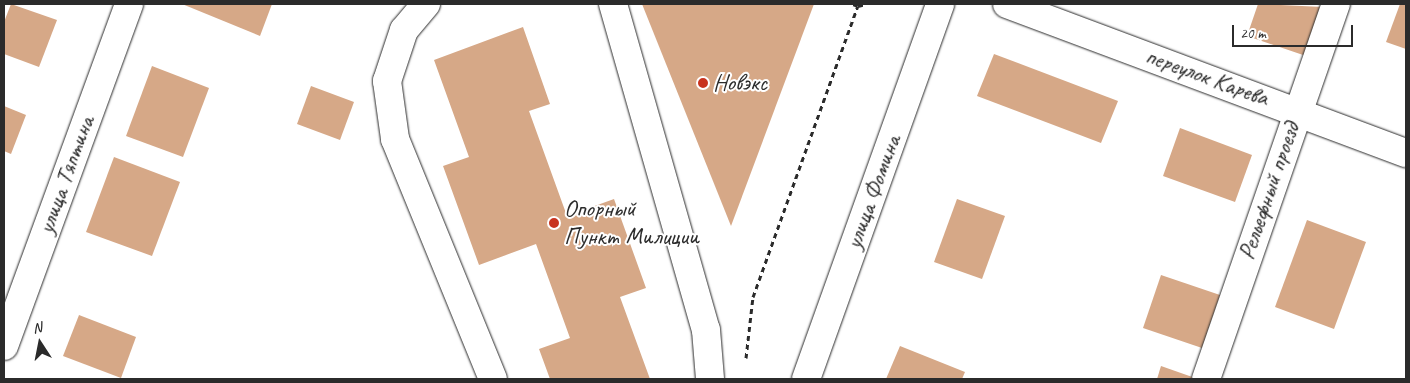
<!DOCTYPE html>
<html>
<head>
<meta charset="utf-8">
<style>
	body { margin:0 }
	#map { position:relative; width:1410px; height:383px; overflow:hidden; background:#fff; font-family:Caveat,sans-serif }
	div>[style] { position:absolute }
	.building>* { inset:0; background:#d6a887 }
	.path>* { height:3px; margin-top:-1.5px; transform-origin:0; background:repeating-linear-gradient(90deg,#2b2b2b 0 5px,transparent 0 9px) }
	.roads { filter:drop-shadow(0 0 1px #2b2b2b) drop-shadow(0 0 1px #2b2b2b) }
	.minor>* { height:28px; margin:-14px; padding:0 14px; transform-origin:14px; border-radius:14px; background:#fff }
	.dots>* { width:14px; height:14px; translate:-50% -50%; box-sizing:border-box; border:2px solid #fff; border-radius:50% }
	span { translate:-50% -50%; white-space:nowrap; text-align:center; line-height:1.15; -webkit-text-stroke:4px #fff; paint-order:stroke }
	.street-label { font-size:24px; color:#2b2b2b }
	.poi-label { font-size:24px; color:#2b2b2b }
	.left { translate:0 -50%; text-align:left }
	.frame { position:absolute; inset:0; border:5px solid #2b2b2b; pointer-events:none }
	.north { position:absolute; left:15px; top:318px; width:50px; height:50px; -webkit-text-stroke:4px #fff; paint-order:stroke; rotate:349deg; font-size:14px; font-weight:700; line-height:20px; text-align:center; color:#2b2b2b }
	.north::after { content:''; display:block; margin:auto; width:18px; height:22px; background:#2b2b2b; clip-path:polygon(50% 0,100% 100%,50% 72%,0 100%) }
	.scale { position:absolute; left:1232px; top:25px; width:121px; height:22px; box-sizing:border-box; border:2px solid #2b2b2b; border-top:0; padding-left:6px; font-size:15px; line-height:18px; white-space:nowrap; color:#2b2b2b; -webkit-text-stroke:4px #fff; paint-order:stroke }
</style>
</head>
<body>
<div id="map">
	<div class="building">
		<div style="clip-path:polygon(11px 4px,57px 20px,39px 67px,4px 54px,4px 22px)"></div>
		<div style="clip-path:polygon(182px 4px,272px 4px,260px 36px)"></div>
		<div style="clip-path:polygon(642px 4px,814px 4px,731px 226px)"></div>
		<div style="clip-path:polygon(1258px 4px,1323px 7px,1306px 56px,1247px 36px)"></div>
		<div style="clip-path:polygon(1400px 4px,1406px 4px,1406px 49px,1386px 42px)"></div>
		<div style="clip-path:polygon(523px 27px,550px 104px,529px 111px,567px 216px,614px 199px,646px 288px,620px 297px,650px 379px,550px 379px,539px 349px,570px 338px,536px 244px,479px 265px,443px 166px,469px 157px,434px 60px)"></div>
		<div style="clip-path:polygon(994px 54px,1118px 101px,1101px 143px,977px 96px)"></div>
		<div style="clip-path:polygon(152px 66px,209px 88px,183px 157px,126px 136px)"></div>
		<div style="clip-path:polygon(311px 86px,354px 102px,340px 140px,297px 124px)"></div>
		<div style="clip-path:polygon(4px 106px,26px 115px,11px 154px,4px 151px)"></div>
		<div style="clip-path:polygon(1180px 128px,1252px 155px,1235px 202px,1163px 176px)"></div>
		<div style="clip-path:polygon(114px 157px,180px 182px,152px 256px,86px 232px)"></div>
		<div style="clip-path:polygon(957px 199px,1005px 216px,982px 279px,934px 262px)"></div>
		<div style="clip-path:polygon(1307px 220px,1366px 242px,1334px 329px,1275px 307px)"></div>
		<div style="clip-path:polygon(1161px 275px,1220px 295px,1202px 348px,1143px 328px)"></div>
		<div style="clip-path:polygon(79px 315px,136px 337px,121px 378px,63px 356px)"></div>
		<div style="clip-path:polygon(900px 346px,965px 372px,962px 379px,886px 379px)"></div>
		<div style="clip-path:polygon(1161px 366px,1198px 379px,1157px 379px)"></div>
	</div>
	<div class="path">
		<div style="left:853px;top:4px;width:5px;rotate:22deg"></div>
		<div style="left:746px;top:358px;width:61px;rotate:-83.5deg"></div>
		<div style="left:753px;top:297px;width:309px;rotate:-70.2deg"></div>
		<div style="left:858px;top:6px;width:8px;rotate:-14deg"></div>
	</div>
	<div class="roads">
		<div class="minor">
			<div style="left:426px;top:4px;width:34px;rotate:130deg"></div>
			<div style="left:404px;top:30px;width:54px;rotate:108.4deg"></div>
			<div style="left:387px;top:81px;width:59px;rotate:82.1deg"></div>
			<div style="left:395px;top:139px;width:259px;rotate:67.8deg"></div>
			<div style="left:613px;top:4px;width:339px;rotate:74.1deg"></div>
			<div style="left:706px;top:330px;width:49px;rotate:85.3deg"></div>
			<div style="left:1007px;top:4px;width:426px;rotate:20.5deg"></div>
			<div style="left:4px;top:346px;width:364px;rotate:-69.9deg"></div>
			<div style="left:806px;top:379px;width:398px;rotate:-70.3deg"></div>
			<div style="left:1206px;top:379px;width:397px;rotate:-70.9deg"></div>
		</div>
	</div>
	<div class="dots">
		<div style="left:703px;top:83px;background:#c8321e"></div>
		<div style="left:554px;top:223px;background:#c8321e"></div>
	</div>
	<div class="street-label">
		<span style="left:1207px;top:77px;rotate:20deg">переулок Карева</span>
		<span style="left:66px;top:175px;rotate:-70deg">улица Тяптина</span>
		<span style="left:1269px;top:191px;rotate:-71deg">Рельефный проезд</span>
		<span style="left:873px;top:192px;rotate:-70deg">улица Фомина</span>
	</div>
	<div class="poi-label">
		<span class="left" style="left:713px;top:83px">Новэкс</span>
		<span class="left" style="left:564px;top:223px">Опорный<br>Пункт Милиции</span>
	</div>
	<div class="frame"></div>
	<div class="north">N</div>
	<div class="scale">20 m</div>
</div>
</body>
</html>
